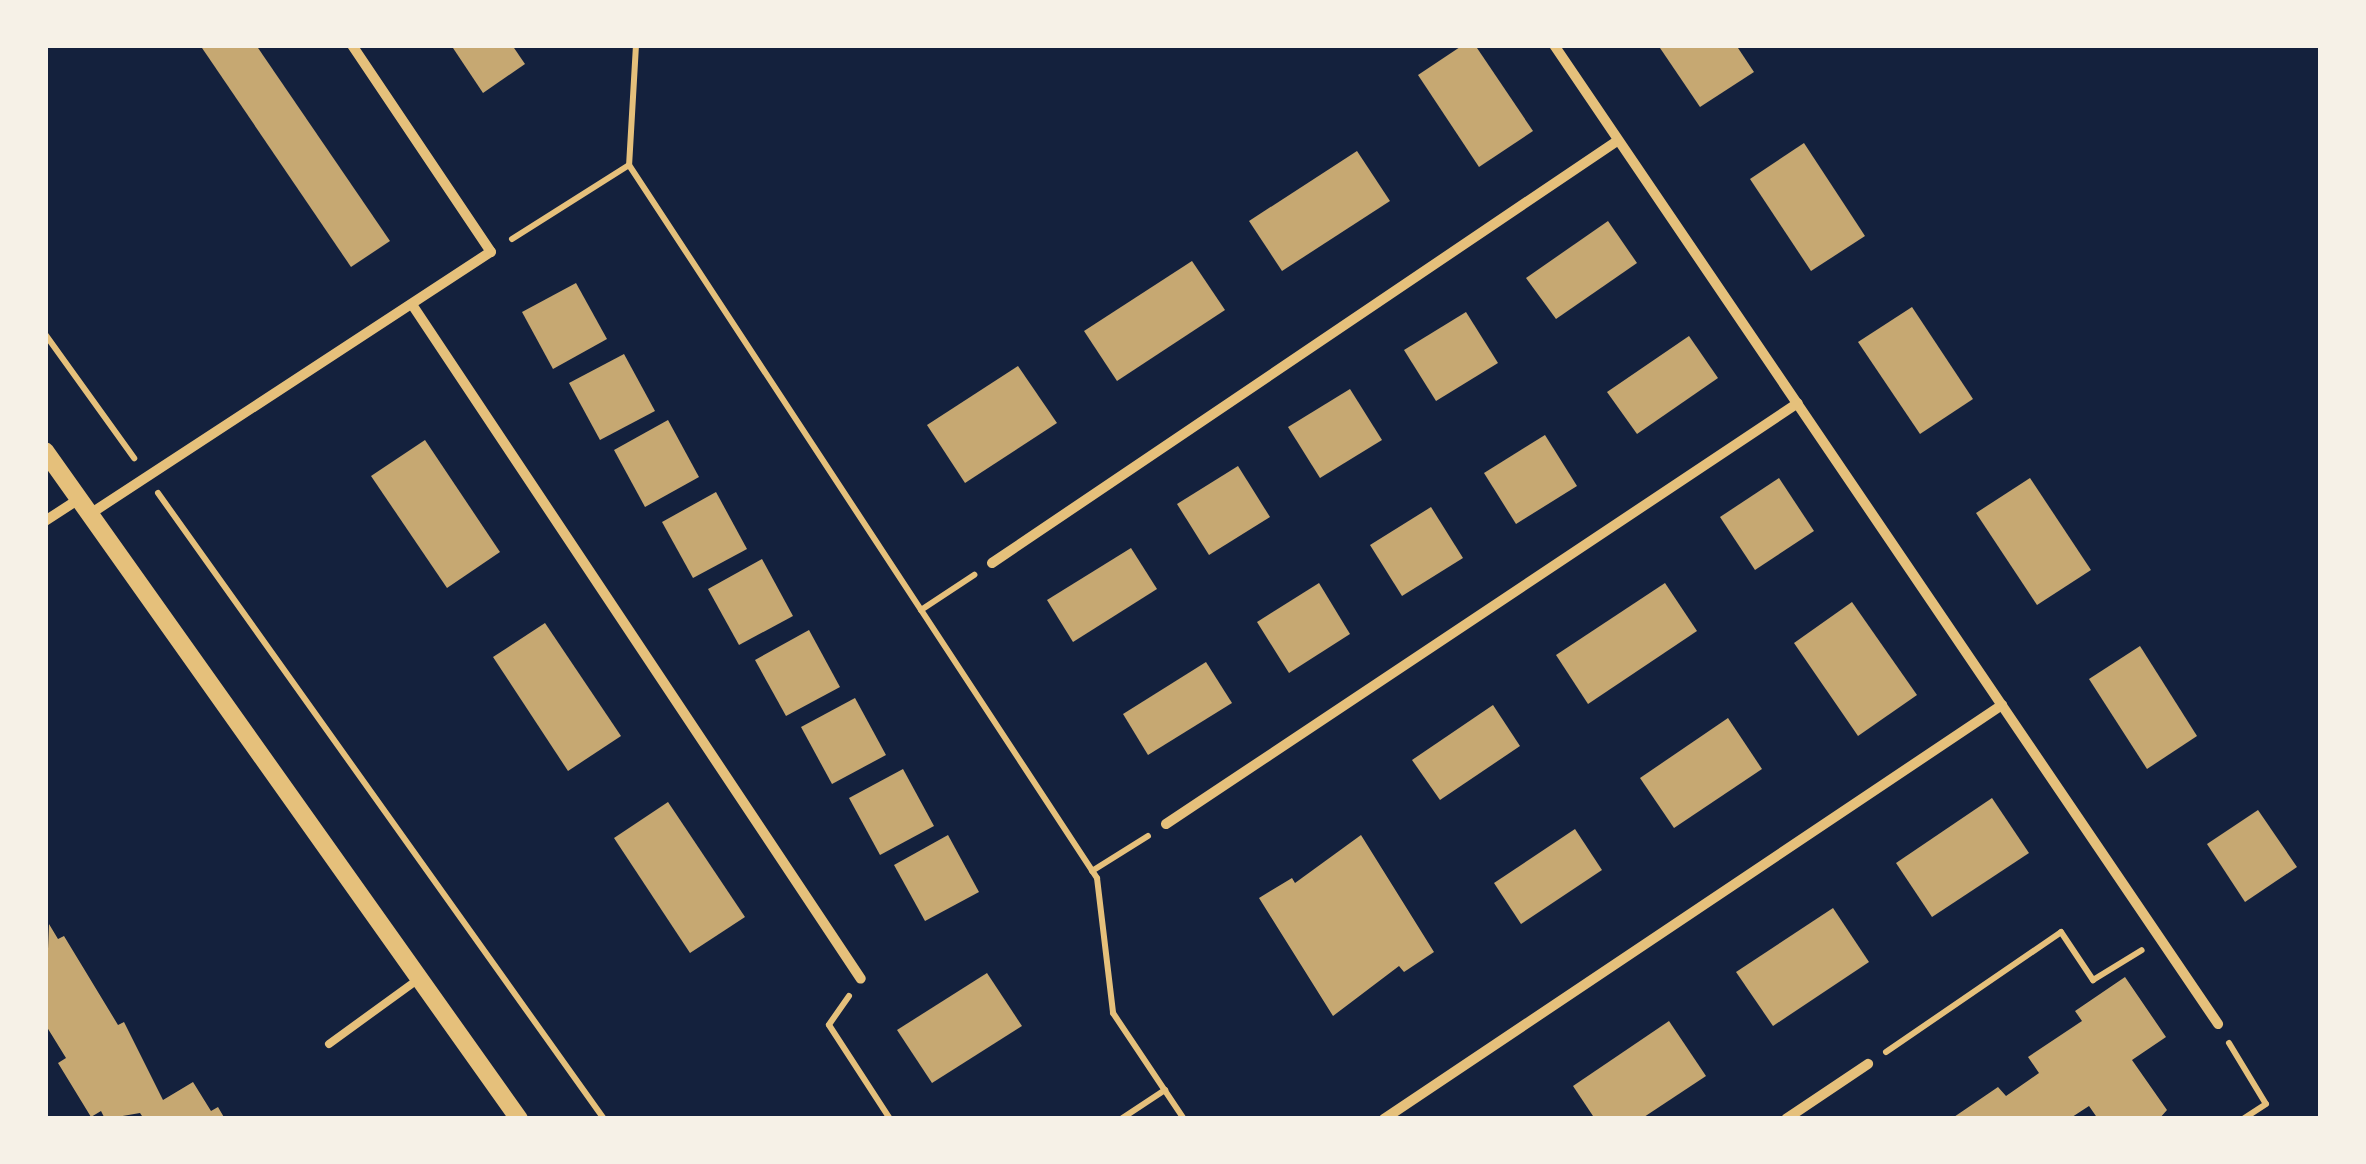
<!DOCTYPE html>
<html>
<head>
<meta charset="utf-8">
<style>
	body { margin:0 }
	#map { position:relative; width:2366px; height:1164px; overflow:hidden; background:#14213d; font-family:Rubik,sans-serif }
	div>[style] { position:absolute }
	.building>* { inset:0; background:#c6a872 }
	.path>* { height:6px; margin:-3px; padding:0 3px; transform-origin:3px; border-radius:3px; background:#e5c07b }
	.service>* { height:8px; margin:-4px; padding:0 4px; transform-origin:4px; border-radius:4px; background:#e5c07b }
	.minor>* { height:10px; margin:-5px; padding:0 5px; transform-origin:5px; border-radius:5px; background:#e5c07b }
	.tertiary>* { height:18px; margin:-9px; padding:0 9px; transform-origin:9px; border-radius:9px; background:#e5c07b }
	span { translate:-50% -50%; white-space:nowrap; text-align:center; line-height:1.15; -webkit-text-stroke:8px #f6f1e7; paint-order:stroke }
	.frame { position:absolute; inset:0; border:48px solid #f6f1e7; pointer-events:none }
</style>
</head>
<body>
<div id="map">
	<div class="building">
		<div style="clip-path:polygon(200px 45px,256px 45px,390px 241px,351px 267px)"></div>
		<div style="clip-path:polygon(451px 45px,512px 45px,525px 64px,483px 93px)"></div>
		<div style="clip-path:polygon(1463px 45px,1475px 45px,1533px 131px,1479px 167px,1418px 75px)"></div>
		<div style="clip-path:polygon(1658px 45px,1736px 45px,1754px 72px,1700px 107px)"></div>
		<div style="clip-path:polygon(1804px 143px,1865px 236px,1811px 271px,1750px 179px)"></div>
		<div style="clip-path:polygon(1357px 151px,1390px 201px,1282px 271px,1249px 221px)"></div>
		<div style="clip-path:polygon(1608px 221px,1637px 263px,1556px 319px,1526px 278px)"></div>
		<div style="clip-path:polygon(1192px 261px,1225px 310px,1117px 381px,1084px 331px)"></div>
		<div style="clip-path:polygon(576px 283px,607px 339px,553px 369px,522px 312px)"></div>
		<div style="clip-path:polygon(1912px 307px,1973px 399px,1920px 434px,1858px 342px)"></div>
		<div style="clip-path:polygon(1466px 312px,1498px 363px,1436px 401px,1404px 350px)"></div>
		<div style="clip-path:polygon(1689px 336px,1718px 378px,1637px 434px,1607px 392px)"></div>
		<div style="clip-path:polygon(624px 354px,655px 411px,600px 440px,569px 383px)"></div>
		<div style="clip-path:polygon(1018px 366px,1057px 423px,965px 483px,927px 425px)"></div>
		<div style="clip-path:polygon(1350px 389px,1382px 440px,1320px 478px,1288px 427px)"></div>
		<div style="clip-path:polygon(668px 420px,699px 477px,645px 507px,614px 450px)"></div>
		<div style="clip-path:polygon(1545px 435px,1577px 486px,1516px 524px,1484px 473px)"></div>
		<div style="clip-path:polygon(425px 440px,500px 552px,447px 588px,371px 476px)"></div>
		<div style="clip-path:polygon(1238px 466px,1270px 517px,1209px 555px,1177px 504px)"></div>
		<div style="clip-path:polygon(1779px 478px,1814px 531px,1755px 570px,1720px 517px)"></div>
		<div style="clip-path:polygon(2030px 478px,2091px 570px,2037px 605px,1976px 513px)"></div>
		<div style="clip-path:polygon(716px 492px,747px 549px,693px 578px,662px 522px)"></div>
		<div style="clip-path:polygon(1431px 507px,1463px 558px,1402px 596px,1370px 545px)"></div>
		<div style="clip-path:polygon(1131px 548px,1157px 589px,1073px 642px,1047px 600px)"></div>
		<div style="clip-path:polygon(762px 559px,793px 616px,739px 645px,708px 589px)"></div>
		<div style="clip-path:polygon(1319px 583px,1350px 634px,1289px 673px,1257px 622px)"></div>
		<div style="clip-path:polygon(1665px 583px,1697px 631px,1588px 704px,1556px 655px)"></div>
		<div style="clip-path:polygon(1852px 602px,1917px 695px,1858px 736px,1794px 643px)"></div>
		<div style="clip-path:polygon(545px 623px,621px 736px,568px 771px,493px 657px)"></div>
		<div style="clip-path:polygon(809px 630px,840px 687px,786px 716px,755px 660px)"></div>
		<div style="clip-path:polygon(2140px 646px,2197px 736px,2147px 769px,2089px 679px)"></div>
		<div style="clip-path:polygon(1206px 662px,1232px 703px,1148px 755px,1123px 714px)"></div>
		<div style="clip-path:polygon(855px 698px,886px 755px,832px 784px,801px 727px)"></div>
		<div style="clip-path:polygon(1493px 705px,1520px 746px,1440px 800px,1412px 760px)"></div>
		<div style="clip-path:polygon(1728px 718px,1762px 769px,1674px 828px,1640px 778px)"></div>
		<div style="clip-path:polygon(903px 769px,934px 826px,880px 855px,849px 798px)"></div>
		<div style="clip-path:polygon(1992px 798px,2029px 853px,1932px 917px,1896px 863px)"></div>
		<div style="clip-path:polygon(668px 802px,745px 917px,690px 953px,614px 838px)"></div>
		<div style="clip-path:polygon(2258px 810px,2297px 867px,2245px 902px,2207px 844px)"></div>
		<div style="clip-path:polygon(1575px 829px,1602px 870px,1521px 924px,1494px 883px)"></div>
		<div style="clip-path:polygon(948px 835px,979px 892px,925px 921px,894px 865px)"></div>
		<div style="clip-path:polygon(1361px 835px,1434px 952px,1404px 972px,1399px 966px,1333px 1016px,1259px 898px,1292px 878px,1295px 883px)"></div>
		<div style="clip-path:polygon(1833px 908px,1869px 962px,1773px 1026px,1736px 972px)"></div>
		<div style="clip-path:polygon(49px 924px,58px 939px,64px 936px,118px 1025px,124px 1022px,163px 1100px,193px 1082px,211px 1111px,218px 1107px,225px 1119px,144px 1119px,140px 1113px,105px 1119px,101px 1111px,91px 1117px,58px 1063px,66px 1058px,45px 1024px)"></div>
		<div style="clip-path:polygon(987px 973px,1022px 1026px,932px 1083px,897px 1030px)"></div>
		<div style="clip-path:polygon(2125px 977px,2166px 1037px,2132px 1060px,2167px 1110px,2159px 1119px,2098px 1119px,2089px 1106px,2069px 1119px,1951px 1119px,1998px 1087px,2006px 1096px,2039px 1073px,2028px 1057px,2082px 1021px,2075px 1011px)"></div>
		<div style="clip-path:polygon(1669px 1021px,1706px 1076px,1641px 1119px,1595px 1119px,1573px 1086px)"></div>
	</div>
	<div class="path">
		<div style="left:636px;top:45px;width:120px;rotate:93.3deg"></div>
		<div style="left:629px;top:165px;width:853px;rotate:56.72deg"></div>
		<div style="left:1097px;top:878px;width:136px;rotate:83.2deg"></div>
		<div style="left:1113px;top:1013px;width:128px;rotate:56.2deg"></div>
		<div style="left:512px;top:239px;width:138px;rotate:-32.3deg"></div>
		<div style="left:45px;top:334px;width:153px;rotate:54.3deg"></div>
		<div style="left:158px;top:493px;width:769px;rotate:54.53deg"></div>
		<div style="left:921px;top:610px;width:64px;rotate:-33.4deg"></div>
		<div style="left:1092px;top:871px;width:66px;rotate:-32deg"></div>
		<div style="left:849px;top:996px;width:35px;rotate:125deg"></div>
		<div style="left:829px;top:1025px;width:112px;rotate:57deg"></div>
		<div style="left:2229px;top:1043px;width:71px;rotate:58.8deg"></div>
		<div style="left:2266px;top:1104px;width:27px;rotate:147deg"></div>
		<div style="left:1886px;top:1052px;width:212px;rotate:-34.4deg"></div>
		<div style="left:2061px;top:932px;width:58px;rotate:56.3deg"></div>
		<div style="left:2093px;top:980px;width:57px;rotate:-31.5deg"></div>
		<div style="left:1121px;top:1119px;width:53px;rotate:-33.4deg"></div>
	</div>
	<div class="service">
		<div style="left:329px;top:1044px;width:109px;rotate:-36deg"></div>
	</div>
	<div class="minor">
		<div style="left:1554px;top:45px;width:1183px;rotate:55.85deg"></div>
		<div style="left:413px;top:306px;width:808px;rotate:56.35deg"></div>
		<div style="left:90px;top:514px;width:479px;rotate:-33.2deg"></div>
		<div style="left:491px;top:252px;width:249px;rotate:-123.9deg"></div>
		<div style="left:45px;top:521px;width:40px;rotate:-32.9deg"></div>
		<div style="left:992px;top:563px;width:754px;rotate:-34.03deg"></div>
		<div style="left:1166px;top:824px;width:759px;rotate:-33.67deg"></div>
		<div style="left:1384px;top:1119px;width:744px;rotate:-33.82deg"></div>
		<div style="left:1786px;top:1119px;width:99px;rotate:-33.9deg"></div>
	</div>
	<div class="tertiary">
		<div style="left:45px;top:451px;width:819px;rotate:54.64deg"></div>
	</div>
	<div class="frame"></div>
</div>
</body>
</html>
